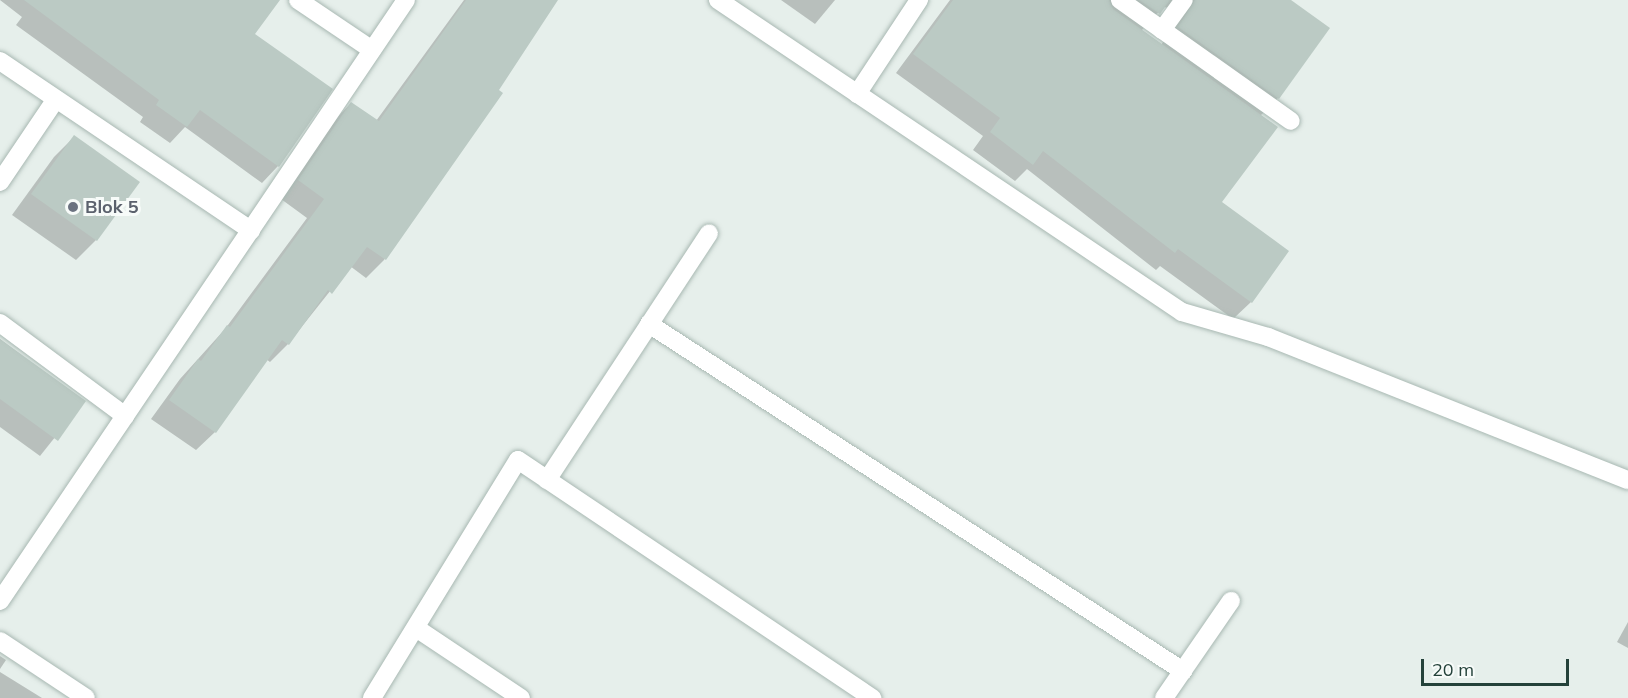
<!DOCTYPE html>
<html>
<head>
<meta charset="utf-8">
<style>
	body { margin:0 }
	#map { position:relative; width:1628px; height:698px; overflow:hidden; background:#e6efeb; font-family:Mulish,sans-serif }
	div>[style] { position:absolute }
	.shadow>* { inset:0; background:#0003 }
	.building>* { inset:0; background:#bbcac4 }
	.roads { filter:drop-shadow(0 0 2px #a8b8b2) drop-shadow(0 0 2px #a8b8b2) }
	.minor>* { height:18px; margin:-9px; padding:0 9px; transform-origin:9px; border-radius:9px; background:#fff }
	.dots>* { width:16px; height:16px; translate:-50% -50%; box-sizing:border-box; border:3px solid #f7fbf9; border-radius:50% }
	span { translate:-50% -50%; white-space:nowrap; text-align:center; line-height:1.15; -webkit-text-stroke:6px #f7fbf9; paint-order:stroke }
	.worship-label { font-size:18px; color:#5b616d; font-weight:700 }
	.left { translate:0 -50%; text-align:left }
	.scale { position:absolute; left:1421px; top:659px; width:148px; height:27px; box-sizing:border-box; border:3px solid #24423a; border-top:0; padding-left:8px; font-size:18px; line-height:21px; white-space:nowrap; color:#24423a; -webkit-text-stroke:4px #f7fbf9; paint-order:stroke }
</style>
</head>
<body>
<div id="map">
	<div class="shadow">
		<div style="clip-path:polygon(0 0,271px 0,253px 34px,278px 166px,262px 183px,185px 127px,170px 143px,140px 122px,143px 117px,16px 25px,22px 17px)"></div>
		<div style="clip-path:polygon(464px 0,557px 0,384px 260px,366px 278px,350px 266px,288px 344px,270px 362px,266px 359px,215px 432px,196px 450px,151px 419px,180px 379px,225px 329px,307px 218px,281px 199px,333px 122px,351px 103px,376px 121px)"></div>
		<div style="clip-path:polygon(781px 0,835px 0,815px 24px)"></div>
		<div style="clip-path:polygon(evenodd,950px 0,1288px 0,1278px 98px,1260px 116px,1220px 202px,1251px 302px,1233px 319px,1160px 266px,1156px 270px,1027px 169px,1015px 181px,973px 150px,983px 136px,896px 73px,950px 0,1163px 7px,1173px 8px,1178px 21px,1161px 45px,1141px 31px,1163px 7px)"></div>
		<div style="clip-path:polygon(74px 137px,96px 240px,76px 260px,12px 215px,54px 157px)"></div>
		<div style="clip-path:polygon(0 339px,83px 402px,40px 456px,0 427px)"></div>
		<div style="clip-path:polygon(1628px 622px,1628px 648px,1617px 642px)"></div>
		<div style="clip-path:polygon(0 656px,6px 660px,0 669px)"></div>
		<div style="clip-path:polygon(0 672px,42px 698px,0 698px)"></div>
	</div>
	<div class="building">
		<div style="clip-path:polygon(24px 0,280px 0,255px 34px,333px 89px,279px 167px,200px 110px,187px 127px,156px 105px,159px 100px)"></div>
		<div style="clip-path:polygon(466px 0,558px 0,499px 90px,503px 93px,386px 260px,367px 247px,332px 294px,328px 290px,289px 345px,282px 340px,216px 433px,169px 400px,198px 359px,201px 361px,227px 325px,230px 327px,324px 199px,298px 180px,351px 102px,379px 121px)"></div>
		<div style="clip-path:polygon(953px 0,1109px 0,1113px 9px,1278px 127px,1222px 202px,1289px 251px,1252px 303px,1178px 249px,1175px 253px,1043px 151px,1033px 165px,990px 132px,1000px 118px,913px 54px)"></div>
		<div style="clip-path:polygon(1139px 0,1170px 0,1160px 14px)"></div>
		<div style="clip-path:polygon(1195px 0,1291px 0,1330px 28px,1279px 99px,1178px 27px)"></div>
		<div style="clip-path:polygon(74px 135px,140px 182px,97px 241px,31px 194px)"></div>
		<div style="clip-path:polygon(0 339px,86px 401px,58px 441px,0 399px)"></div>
	</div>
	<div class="roads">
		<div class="minor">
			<div style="left:298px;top:0;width:89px;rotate:34deg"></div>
			<div style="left:718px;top:0;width:559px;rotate:33.92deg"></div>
			<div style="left:1182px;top:312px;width:90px;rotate:16.2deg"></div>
			<div style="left:1268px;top:337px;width:387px;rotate:21.7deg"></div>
			<div style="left:1120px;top:0;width:209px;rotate:35.3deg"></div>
			<div style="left:1162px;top:30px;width:37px;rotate:-54deg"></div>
			<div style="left:0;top:61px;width:303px;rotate:34deg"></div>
			<div style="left:857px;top:94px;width:113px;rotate:-56.6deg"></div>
			<div style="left:0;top:182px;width:100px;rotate:-56deg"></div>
			<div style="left:0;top:323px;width:156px;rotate:36.6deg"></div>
			<div style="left:649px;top:324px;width:637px;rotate:33.02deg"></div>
			<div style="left:547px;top:480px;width:295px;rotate:-56.7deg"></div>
			<div style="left:0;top:601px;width:725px;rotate:-55.96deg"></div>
			<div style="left:416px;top:628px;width:126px;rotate:33.7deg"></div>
			<div style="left:0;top:641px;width:103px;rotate:33.5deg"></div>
			<div style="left:372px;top:698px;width:279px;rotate:-58.5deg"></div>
			<div style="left:518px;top:460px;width:427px;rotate:33.9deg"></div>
			<div style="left:1164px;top:698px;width:118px;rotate:-55.4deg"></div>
		</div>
	</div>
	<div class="dots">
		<div style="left:73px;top:207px;background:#6b7280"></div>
	</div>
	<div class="worship-label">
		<span class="left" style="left:85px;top:207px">Blok 5</span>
	</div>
	<div class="scale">20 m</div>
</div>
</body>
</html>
